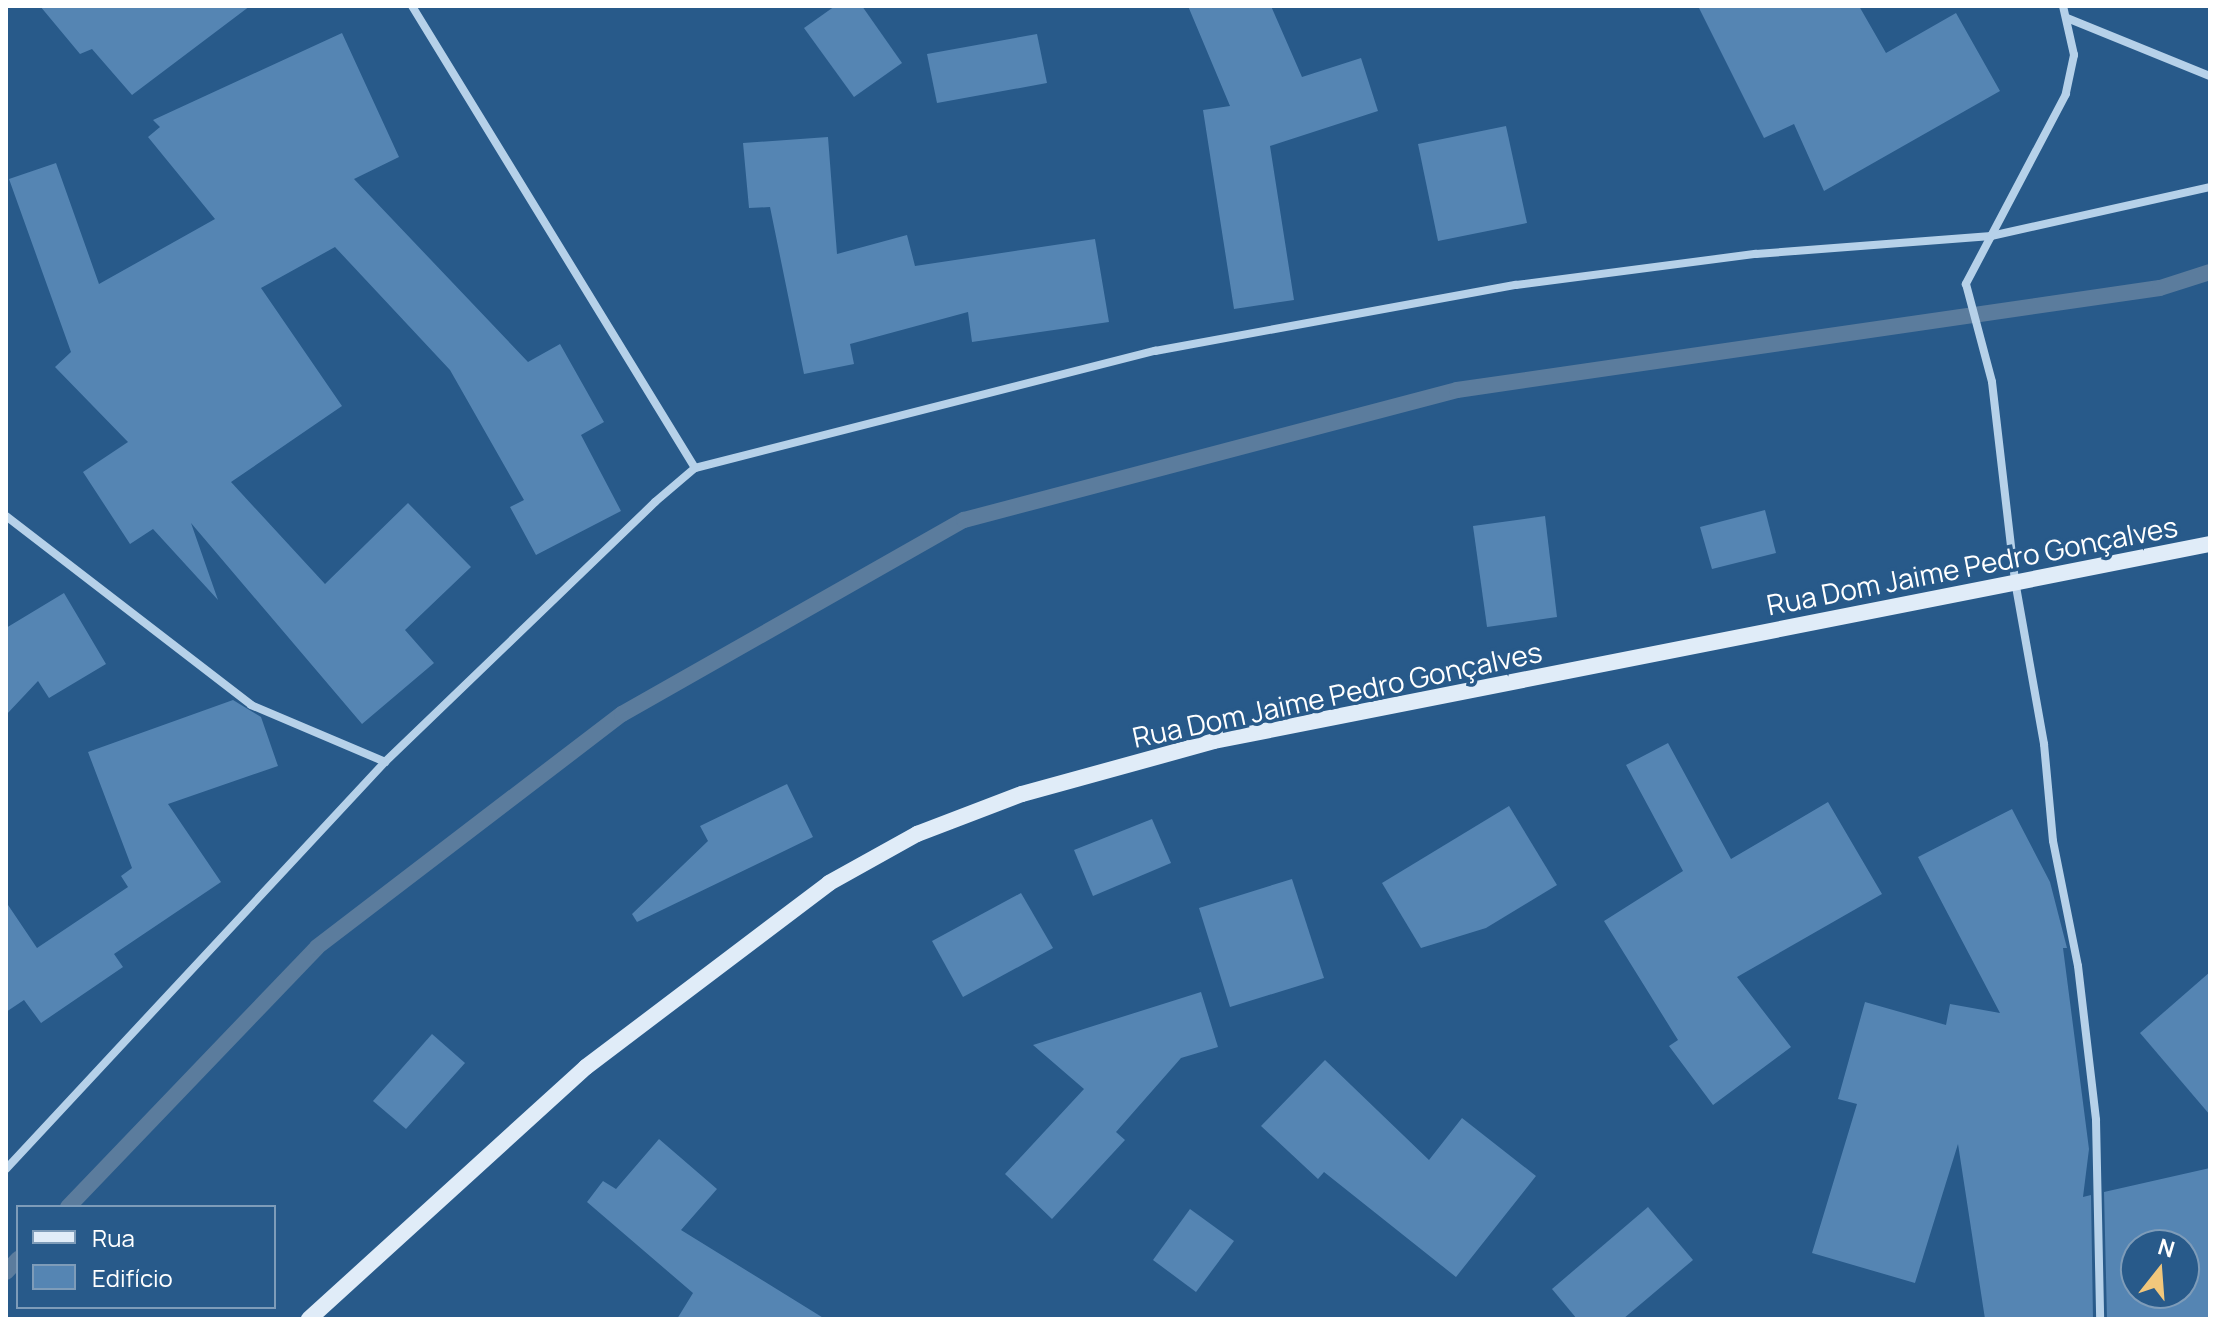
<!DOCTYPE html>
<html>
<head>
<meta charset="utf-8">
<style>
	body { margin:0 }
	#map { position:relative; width:2216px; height:1325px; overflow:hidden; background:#285a8a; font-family:Manrope,sans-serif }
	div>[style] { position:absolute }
	.stream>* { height:16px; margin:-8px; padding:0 8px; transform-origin:8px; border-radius:8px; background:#5b7c9d }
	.building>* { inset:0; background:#5585b3 }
	.minor>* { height:8px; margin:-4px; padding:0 4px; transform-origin:4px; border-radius:4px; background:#b6d1e9 }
	.secondary>* { height:16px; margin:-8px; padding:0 8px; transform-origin:8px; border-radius:8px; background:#e0ecf8 }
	span { translate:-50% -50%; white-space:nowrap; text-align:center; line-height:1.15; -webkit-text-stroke:7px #285a8a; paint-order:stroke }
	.street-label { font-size:28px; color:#fff }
	.frame { position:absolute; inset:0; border:8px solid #fff; pointer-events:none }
	.legend { position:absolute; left:16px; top:1205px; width:260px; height:104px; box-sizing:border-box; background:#285a8a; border:2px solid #7e9cb9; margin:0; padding:10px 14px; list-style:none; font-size:24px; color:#fff }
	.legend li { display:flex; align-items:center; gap:16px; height:40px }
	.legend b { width:40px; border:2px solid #7e9cb9 }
	.north { position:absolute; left:2120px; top:1229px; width:80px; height:80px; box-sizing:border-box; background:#285a8a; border:2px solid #7e9cb9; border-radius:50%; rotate:17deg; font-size:22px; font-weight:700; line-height:32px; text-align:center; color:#fff }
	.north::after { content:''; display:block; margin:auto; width:28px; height:36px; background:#f1c77c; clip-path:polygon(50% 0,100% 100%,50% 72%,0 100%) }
</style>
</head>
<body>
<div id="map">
	<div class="stream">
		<div style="left:68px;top:1207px;width:360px;rotate:-46.2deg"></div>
		<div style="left:317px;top:947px;width:384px;rotate:-37.4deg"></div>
		<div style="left:622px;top:714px;width:393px;rotate:-29.6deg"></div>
		<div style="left:964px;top:520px;width:510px;rotate:-14.77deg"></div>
		<div style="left:1457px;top:390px;width:710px;rotate:-8.26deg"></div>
		<div style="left:2160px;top:288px;width:52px;rotate:-17.7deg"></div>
		<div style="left:6px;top:1272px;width:18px;rotate:-47deg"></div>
	</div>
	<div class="building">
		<div style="clip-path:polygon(40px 6px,250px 6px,132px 95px,92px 49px,80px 54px)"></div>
		<div style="clip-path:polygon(835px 6px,862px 6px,902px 63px,854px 97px,804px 28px)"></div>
		<div style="clip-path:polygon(1188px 6px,1271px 6px,1302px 77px,1361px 58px,1378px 111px,1270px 146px,1294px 300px,1234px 309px,1203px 110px,1230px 106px)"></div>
		<div style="clip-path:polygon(1698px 6px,1859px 6px,1886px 53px,1956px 13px,2000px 91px,1824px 191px,1794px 124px,1764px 138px)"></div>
		<div style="clip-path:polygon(342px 33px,399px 157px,354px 179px,528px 362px,560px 344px,604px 422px,581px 435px,621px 511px,536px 555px,510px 507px,524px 500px,450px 370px,335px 247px,261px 288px,342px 406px,231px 482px,325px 584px,408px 503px,471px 567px,405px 630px,434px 663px,362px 724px,191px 523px,218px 600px,153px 529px,130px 544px,83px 472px,128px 442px,55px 367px,71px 352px,9px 179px,56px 163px,99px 284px,215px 219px,148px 137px,160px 127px,153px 120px)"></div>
		<div style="clip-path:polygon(1037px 34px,1047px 83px,937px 103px,927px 54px)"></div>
		<div style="clip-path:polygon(1506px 126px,1527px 223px,1438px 241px,1418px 144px)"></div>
		<div style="clip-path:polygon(828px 137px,837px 254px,907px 235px,915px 266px,1095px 239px,1109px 322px,972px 342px,968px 312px,850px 344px,854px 364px,804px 374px,770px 207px,749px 208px,743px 143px)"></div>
		<div style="clip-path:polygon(1765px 510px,1776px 553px,1712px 569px,1700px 527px)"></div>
		<div style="clip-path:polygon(1545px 516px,1557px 617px,1487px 627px,1473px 526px)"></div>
		<div style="clip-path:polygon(64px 593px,106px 664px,49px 698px,38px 681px,6px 715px,6px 628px)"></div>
		<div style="clip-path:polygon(233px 700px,261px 717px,278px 766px,168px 804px,221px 882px,114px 954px,123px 967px,41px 1023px,24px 1000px,6px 1012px,6px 902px,37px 948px,128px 887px,121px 876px,132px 868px,88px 752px)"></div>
		<div style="clip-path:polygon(1668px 743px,1731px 859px,1828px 802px,1882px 894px,1737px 977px,1791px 1047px,1713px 1105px,1669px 1046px,1678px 1040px,1604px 921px,1683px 871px,1626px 765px)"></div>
		<div style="clip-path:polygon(787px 784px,813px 837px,637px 922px,632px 914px,708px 841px,700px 826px)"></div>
		<div style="clip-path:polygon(1509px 806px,1557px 885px,1486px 928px,1421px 948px,1382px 883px)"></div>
		<div style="clip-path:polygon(2012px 809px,2050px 882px,2067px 948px,2063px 948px,2089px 1149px,2083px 1197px,2091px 1195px,2093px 1319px,1985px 1319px,1958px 1144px,1915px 1283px,1812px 1253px,1857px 1104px,1838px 1099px,1865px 1002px,1946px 1025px,1950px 1004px,2000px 1013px,1918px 857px)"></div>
		<div style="clip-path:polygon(1152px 819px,1171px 863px,1093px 896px,1074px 850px)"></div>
		<div style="clip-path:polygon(1292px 879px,1324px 978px,1230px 1007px,1199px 908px)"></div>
		<div style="clip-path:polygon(1021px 893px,1053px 948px,963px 997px,932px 941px)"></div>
		<div style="clip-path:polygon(2210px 972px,2210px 1115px,2140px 1033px)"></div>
		<div style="clip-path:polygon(1201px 992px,1218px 1047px,1181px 1058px,1116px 1132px,1125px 1140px,1052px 1219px,1005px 1174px,1084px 1089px,1033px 1045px)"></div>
		<div style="clip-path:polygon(432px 1034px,465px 1063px,406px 1129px,373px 1101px)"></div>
		<div style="clip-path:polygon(1325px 1060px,1429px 1160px,1462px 1118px,1536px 1176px,1456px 1277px,1324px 1172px,1318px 1179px,1261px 1126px)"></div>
		<div style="clip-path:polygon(659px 1139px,717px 1189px,681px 1230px,825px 1319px,677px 1319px,693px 1293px,587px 1202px,603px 1181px,616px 1189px)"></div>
		<div style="clip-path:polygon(evenodd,2210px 1168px,2210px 1319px,2107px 1319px,2104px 1192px,2210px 1168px,2136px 1245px,2184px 1245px,2184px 1293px,2136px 1293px,2136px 1245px)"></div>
		<div style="clip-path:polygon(1648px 1207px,1693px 1260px,1623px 1319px,1577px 1319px,1552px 1289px)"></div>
		<div style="clip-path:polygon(1190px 1209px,1234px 1241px,1196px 1292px,1153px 1260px)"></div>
	</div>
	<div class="minor">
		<div style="left:412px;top:6px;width:542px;rotate:58.51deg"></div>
		<div style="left:2063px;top:6px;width:50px;rotate:77.3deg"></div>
		<div style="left:2074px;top:55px;width:40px;rotate:102deg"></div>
		<div style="left:2066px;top:94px;width:215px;rotate:117.8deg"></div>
		<div style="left:1966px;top:284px;width:101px;rotate:75.1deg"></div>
		<div style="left:1992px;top:382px;width:200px;rotate:83.4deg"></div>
		<div style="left:2015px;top:581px;width:166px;rotate:79.9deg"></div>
		<div style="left:2044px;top:744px;width:97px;rotate:84.7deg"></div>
		<div style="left:2053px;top:841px;width:127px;rotate:78.7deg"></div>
		<div style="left:2078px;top:966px;width:155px;rotate:83.3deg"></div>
		<div style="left:2096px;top:1120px;width:199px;rotate:88.8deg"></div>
		<div style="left:2067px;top:18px;width:154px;rotate:22.1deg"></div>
		<div style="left:6px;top:516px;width:309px;rotate:37.6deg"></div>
		<div style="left:251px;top:705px;width:146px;rotate:23deg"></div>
		<div style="left:6px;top:1169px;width:556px;rotate:-47.04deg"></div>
		<div style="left:385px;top:762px;width:375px;rotate:-43.9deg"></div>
		<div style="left:655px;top:502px;width:52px;rotate:-40.4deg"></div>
		<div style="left:695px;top:468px;width:475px;rotate:-14.3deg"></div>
		<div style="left:1155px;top:351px;width:367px;rotate:-10.4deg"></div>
		<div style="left:1516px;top:285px;width:242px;rotate:-7.4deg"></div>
		<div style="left:1756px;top:254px;width:236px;rotate:-4.4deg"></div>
		<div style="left:1991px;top:236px;width:224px;rotate:-12.6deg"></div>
	</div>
	<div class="secondary">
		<div style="left:309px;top:1319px;width:374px;rotate:-42.3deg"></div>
		<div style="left:586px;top:1067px;width:305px;rotate:-37.1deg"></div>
		<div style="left:829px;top:883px;width:101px;rotate:-29.1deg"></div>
		<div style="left:917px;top:834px;width:112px;rotate:-20.9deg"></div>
		<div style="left:1022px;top:794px;width:199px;rotate:-15.4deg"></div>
		<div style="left:1214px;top:741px;width:1015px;rotate:-11.19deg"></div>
	</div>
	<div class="street-label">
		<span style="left:1972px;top:565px;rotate:-11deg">Rua Dom Jaime Pedro Gonçalves</span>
		<span style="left:1337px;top:694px;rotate:-12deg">Rua Dom Jaime Pedro Gonçalves</span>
	</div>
	<div class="frame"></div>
	<ul class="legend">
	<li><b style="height:10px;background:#e0ecf8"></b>Rua</li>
	<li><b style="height:22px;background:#5585b3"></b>Edifício</li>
	</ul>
	<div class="north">N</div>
</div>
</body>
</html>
